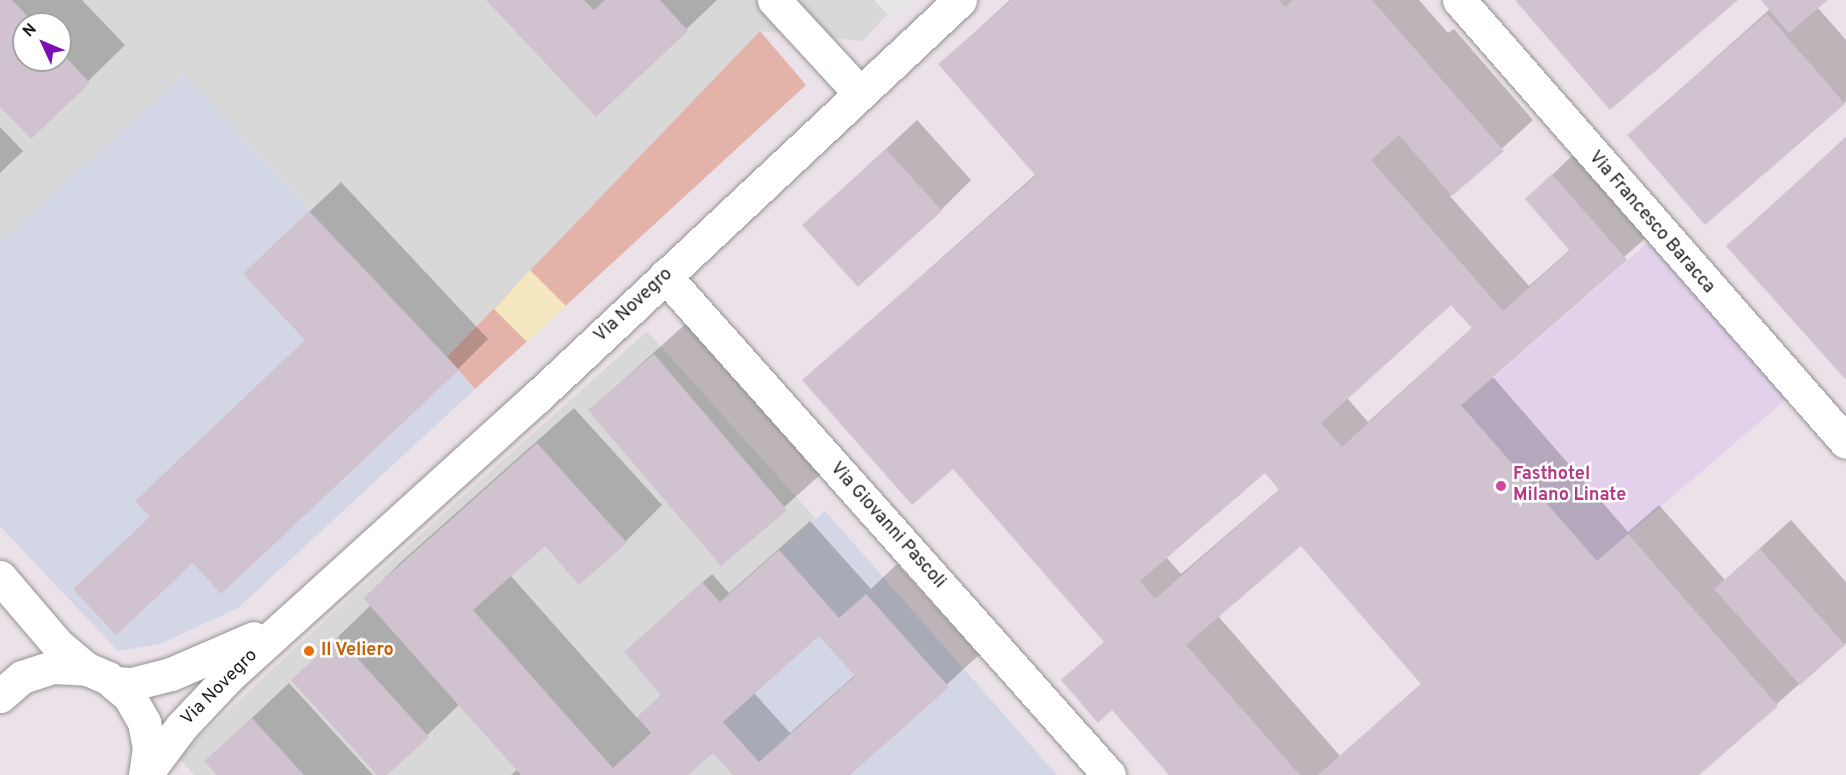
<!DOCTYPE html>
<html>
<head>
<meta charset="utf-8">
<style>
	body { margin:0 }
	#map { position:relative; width:1846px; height:775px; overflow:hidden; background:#ebe1e8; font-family:Overpass,sans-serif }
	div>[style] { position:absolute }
	.residential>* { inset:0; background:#d8d8d9 }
	.commercial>* { inset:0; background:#e3d1ec }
	.industrial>* { inset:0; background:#d3d6e4 }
	.grass>* { inset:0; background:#e3b3aa }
	.park>* { inset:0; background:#f4e6bf }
	.parking>* { inset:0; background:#e7e7e7 }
	.shadow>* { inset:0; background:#0003 }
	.building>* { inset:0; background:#d1c2d0 }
	.roads { filter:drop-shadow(0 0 2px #929292) drop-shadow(0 0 2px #929292) }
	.minor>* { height:33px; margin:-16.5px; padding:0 16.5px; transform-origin:16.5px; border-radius:16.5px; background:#fff }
	.dots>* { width:16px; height:16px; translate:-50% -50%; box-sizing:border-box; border:3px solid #fff; border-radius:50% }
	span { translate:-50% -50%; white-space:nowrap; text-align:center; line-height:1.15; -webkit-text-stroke:5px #fff; paint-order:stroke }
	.street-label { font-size:18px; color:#1b1b1b }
	.hotel-label { font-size:18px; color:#b23c85; font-weight:700 }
	.left { translate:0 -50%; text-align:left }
	.food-label { font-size:18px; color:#c56008; font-weight:700 }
	.north { position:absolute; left:12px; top:12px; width:60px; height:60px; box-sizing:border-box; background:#fff; border:2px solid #a4a4a4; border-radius:50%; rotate:314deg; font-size:16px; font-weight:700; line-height:24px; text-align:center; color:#1b1b1b }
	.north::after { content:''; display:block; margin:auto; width:21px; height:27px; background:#7b10b5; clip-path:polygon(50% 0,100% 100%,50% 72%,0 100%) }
</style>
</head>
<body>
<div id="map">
	<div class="residential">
		<div style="clip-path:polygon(evenodd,0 0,902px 0,862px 41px,760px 31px,447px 357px,184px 74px,0 243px,0 0,24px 24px,60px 24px,60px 60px,24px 60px,24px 24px)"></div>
		<div style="clip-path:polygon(647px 331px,816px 519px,642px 673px,733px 775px,194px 775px,178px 757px,336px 610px)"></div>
	</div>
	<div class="commercial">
		<div style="clip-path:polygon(1659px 233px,1797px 390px,1597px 561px,1448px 715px,1301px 546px)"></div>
	</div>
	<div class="industrial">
		<div style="clip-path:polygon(184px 74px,475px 389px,238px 608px,160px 644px,118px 651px,0 526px,0 243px)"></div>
		<div style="clip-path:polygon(825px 511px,1057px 775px,733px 775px,641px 673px)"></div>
	</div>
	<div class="grass">
		<div style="clip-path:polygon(760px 31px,806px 85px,475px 389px,447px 357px)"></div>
	</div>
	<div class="park">
		<div style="clip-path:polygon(530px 270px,566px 306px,527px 342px,494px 309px)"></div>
	</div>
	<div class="parking">
		<div style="clip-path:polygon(874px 0,911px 0,892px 19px)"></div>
	</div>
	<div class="shadow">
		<div style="clip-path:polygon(evenodd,0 0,82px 0,125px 45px,31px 137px,0 105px,0 0,24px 24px,60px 24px,60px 60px,24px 60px,24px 24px)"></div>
		<div style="clip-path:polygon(489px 0,717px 0,596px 115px)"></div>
		<div style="clip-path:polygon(evenodd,1010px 0,1419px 0,1448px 33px,1454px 29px,1533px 120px,1450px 196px,1529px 286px,1571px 249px,1527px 199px,1578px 150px,1651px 233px,1492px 376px,1628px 532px,1659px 505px,1725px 580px,1791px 520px,1846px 582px,1846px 643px,1696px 775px,1171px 775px,1113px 708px,1063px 680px,1105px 641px,953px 467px,804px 380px,1036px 174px,940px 64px,1010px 0,1451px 302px,1473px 327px,1368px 422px,1347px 398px,1451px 302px,1010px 0,1265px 471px,1280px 489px,1181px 574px,1166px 557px,1265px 471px,1010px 0,1309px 536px,1422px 683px,1340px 756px,1218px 616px,1309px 536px)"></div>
		<div style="clip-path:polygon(1763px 0,1825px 0,1817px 7px,1846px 40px,1846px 101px,1705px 223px,1629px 135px,1770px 9px)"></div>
		<div style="clip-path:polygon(917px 120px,971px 180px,941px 210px,804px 225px)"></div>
		<div style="clip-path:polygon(0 127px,23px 151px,0 173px)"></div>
		<div style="clip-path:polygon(1846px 137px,1846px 378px,1728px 246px)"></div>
		<div style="clip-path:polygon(341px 182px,488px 339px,458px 369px,193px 561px,75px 589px,151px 516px,306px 340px,275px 244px)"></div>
		<div style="clip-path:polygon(691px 319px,822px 473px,721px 564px,590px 410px)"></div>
		<div style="clip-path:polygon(evenodd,574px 408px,662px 505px,626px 541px,545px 544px,510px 575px,638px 719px,662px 694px,635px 643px,712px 574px,729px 593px,810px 521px,871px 589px,897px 564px,979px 655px,848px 775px,735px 775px,713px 751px,686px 775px,511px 775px,518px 769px,460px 704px,385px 775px,379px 775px,293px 680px,371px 605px,365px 598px,401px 562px,574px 408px,819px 634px,855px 675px,790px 733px,754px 693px,819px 634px)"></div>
		<div style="clip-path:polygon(289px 683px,373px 775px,219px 775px,206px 761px)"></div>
	</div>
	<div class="building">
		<div style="clip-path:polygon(0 0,12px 0,35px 24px,24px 24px,24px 60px,60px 60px,60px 51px,90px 83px,31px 139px,0 107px)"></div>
		<div style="clip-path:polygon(486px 0,584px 0,594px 10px,605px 0,660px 0,688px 31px,596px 117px)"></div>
		<div style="clip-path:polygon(evenodd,1012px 0,1279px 0,1285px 7px,1293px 0,1372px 0,1504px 151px,1452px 196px,1399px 135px,1371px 160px,1503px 311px,1570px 251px,1525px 199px,1552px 174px,1627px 260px,1461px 405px,1597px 561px,1628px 534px,1778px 706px,1699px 775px,1318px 775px,1421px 684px,1301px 546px,1186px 645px,1300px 775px,1169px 775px,1112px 710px,1098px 723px,1061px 680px,1104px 642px,953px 469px,912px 505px,802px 380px,1036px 176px,938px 64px,1012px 0,1451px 305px,1472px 328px,1342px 447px,1321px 423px,1451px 305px,1012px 0,1265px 473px,1279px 490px,1155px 599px,1140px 581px,1265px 473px)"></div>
		<div style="clip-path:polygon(1515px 0,1738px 0,1610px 110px)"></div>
		<div style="clip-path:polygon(1761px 0,1828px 0,1789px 33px)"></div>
		<div style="clip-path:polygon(1767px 14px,1845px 104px,1705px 225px,1627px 135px)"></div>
		<div style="clip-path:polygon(1846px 138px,1846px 380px,1726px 246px)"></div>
		<div style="clip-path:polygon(886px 149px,942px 211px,858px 287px,802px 225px)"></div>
		<div style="clip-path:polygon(309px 211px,459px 370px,221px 594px,193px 563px,116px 635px,73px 589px,150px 517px,135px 501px,305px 340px,243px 274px)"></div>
		<div style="clip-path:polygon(654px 354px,787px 510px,721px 566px,588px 410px)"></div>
		<div style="clip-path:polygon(evenodd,537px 443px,627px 543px,579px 585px,545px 546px,473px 610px,613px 768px,651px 733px,637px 717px,661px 695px,624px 652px,702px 582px,720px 602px,779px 550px,839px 618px,866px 594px,949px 687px,850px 775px,733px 775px,713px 753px,688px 775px,521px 775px,363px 598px,537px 443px,819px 636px,855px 676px,759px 762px,723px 722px,819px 636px)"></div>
		<div style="clip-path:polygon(1760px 549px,1845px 645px,1800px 685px,1714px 589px)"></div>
		<div style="clip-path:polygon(338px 637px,429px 737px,387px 775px,377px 775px,291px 680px)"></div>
		<div style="clip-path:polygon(252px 718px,304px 775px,217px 775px,204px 761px)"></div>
	</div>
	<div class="roads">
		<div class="minor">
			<div style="left:774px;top:0;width:125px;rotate:47.3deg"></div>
			<div style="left:1459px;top:0;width:587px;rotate:48.8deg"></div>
			<div style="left:665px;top:276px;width:668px;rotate:48.34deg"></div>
			<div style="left:0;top:577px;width:89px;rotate:49.5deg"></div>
			<div style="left:58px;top:645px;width:38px;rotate:40deg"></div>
			<div style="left:114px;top:683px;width:18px;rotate:3deg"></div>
			<div style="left:132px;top:684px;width:40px;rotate:-14.4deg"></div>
			<div style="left:171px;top:674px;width:90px;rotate:-23.4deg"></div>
			<div style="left:0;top:696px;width:29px;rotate:-41deg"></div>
			<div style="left:22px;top:677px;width:33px;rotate:-18deg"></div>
			<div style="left:53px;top:667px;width:34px;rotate:3deg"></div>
			<div style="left:87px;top:669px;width:23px;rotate:23deg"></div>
			<div style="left:108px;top:678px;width:28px;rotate:41deg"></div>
			<div style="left:129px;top:696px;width:30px;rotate:60deg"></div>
			<div style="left:144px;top:722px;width:25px;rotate:79deg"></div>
			<div style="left:149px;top:747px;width:28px;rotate:98deg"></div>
			<div style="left:145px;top:775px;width:60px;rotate:-53.1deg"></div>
			<div style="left:181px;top:727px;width:70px;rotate:-46.7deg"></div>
			<div style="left:229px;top:676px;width:416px;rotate:-42.2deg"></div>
			<div style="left:537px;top:397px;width:580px;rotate:-43.18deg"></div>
		</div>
	</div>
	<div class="dots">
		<div style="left:1501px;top:486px;background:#d1479c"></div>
		<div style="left:309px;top:651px;background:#e8710a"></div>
	</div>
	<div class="street-label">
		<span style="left:1651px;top:223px;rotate:49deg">Via Francesco Baracca</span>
		<span style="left:634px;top:306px;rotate:-43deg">Via Novegro</span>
		<span style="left:887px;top:526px;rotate:48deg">Via Giovanni Pascoli</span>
		<span style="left:220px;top:688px;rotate:-45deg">Via Novegro</span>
	</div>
	<div class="hotel-label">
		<span class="left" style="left:1513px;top:486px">Fasthotel<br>Milano Linate</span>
	</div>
	<div class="food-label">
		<span class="left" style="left:321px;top:651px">Il Veliero</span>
	</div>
	<div class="north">N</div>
</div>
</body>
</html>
